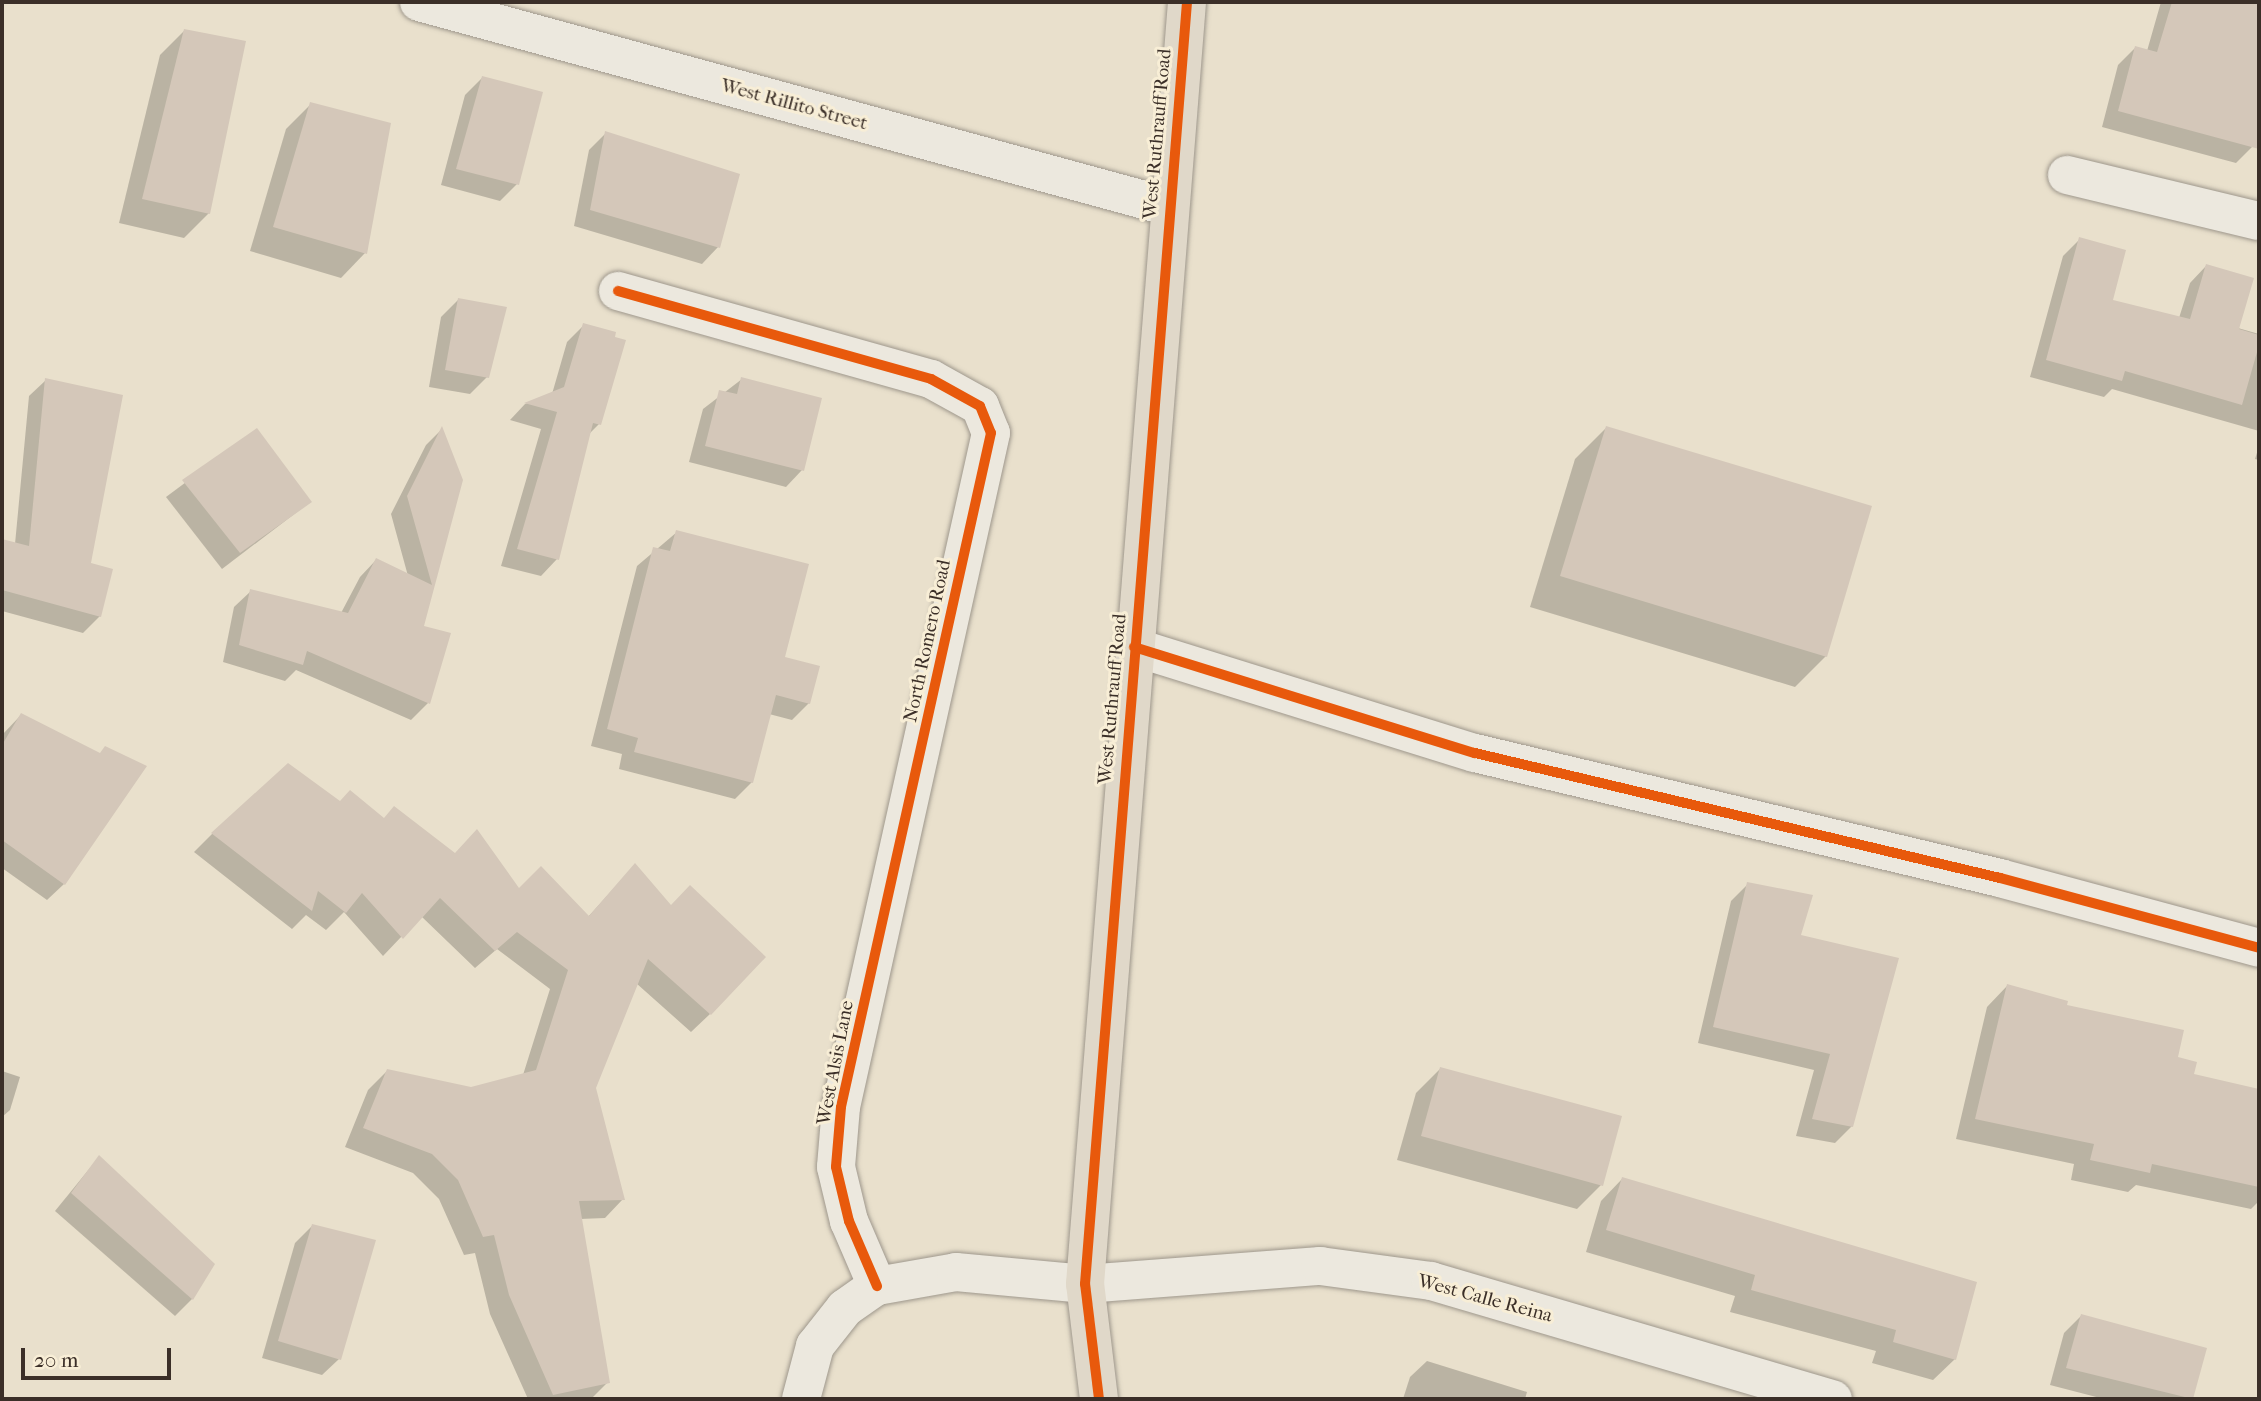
<!DOCTYPE html>
<html>
<head>
<meta charset="utf-8">
<style>
	body { margin:0 }
	#map { position:relative; width:2261px; height:1401px; overflow:hidden; background:#e9e0cc; font-family:"IM FELL French Canon",serif }
	div>[style] { position:absolute }
	.shadow>* { inset:0; background:#0003 }
	.building>* { inset:0; background:#d4c7b9 }
	.roads { filter:drop-shadow(0 0 2px #9e978c) drop-shadow(0 0 2px #9e978c) }
	.street>* { height:38px; margin:-19px; padding:0 19px; transform-origin:19px; border-radius:19px; background:#ece8de }
	.primary>* { height:38px; margin:-19px; padding:0 19px; transform-origin:19px; border-radius:19px; background:#e0d8c9 }
	.cycleway>* { height:10px; margin:-5px; padding:0 5px; transform-origin:5px; border-radius:5px; background:#e8590c }
	span { translate:-50% -50%; white-space:nowrap; text-align:center; line-height:1.15; -webkit-text-stroke:6px #f8eed6; paint-order:stroke }
	.street-label { font-size:19px; color:#3b2f28 }
	.frame { position:absolute; inset:0; border:4px solid #3b2f28; pointer-events:none }
	.scale { position:absolute; left:21px; top:1348px; width:150px; height:32px; box-sizing:border-box; border:4px solid #3b2f28; border-top:0; padding-left:9px; font-size:21px; line-height:24px; white-space:nowrap; color:#3b2f28; -webkit-text-stroke:5px #f8eed6; paint-order:stroke }
</style>
</head>
<body>
<div id="map">
	<div class="shadow">
		<div style="clip-path:polygon(2161px 2px,2259px 2px,2259px 124px,2253px 146px,2236px 163px,2102px 127px,2118px 65px,2135px 48px,2147px 51px)"></div>
		<div style="clip-path:polygon(185px 30px,209px 213px,184px 238px,119px 223px,160px 55px)"></div>
		<div style="clip-path:polygon(482px 78px,517px 184px,500px 201px,441px 185px,465px 95px)"></div>
		<div style="clip-path:polygon(311px 104px,365px 253px,341px 278px,250px 251px,286px 129px)"></div>
		<div style="clip-path:polygon(606px 133px,718px 247px,702px 264px,574px 226px,589px 150px)"></div>
		<div style="clip-path:polygon(2080px 239px,2111px 301px,2179px 318px,2190px 283px,2206px 266px,2238px 328px,2259px 334px,2259px 431px,2112px 389px,2104px 397px,2030px 377px,2063px 256px)"></div>
		<div style="clip-path:polygon(458px 300px,487px 377px,470px 394px,429px 387px,441px 317px)"></div>
		<div style="clip-path:polygon(584px 325px,599px 424px,588px 435px,557px 559px,541px 576px,501px 566px,541px 429px,510px 420px,525px 404px,552px 394px,567px 342px)"></div>
		<div style="clip-path:polygon(742px 379px,802px 470px,786px 487px,689px 462px,703px 409px)"></div>
		<div style="clip-path:polygon(46px 380px,100px 616px,83px 633px,2px 611px,2px 541px,15px 544px,29px 396px)"></div>
		<div style="clip-path:polygon(1606px 428px,1826px 656px,1795px 687px,1530px 607px,1575px 459px)"></div>
		<div style="clip-path:polygon(256px 430px,310px 502px,222px 569px,166px 497px)"></div>
		<div style="clip-path:polygon(441px 430px,461px 480px,422px 627px,428px 703px,411px 720px,296px 670px,285px 681px,223px 662px,234px 607px,251px 591px,341px 613px,360px 577px,376px 560px,408px 576px,391px 514px,426px 445px)"></div>
		<div style="clip-path:polygon(2259px 446px,2259px 460px,2255px 459px)"></div>
		<div style="clip-path:polygon(677px 532px,783px 658px,809px 703px,792px 720px,769px 714px,752px 782px,735px 799px,619px 769px,622px 754px,591px 746px,637px 566px)"></div>
		<div style="clip-path:polygon(21px 715px,64px 884px,47px 900px,2px 868px,2px 735px)"></div>
		<div style="clip-path:polygon(339px 803px,383px 819px,519px 890px,588px 917px,634px 866px,710px 1014px,691px 1032px,636px 983px,594px 1088px,623px 1199px,605px 1218px,580px 1219px,608px 1382px,591px 1399px,528px 1399px,490px 1314px,475px 1253px,464px 1255px,439px 1199px,413px 1173px,345px 1147px,368px 1090px,387px 1071px,471px 1088px,523px 1075px,550px 989px,497px 949px,475px 968px,421px 916px,383px 956px,344px 912px,326px 930px,306px 915px,292px 929px,194px 852px,212px 834px)"></div>
		<div style="clip-path:polygon(1748px 884px,1799px 937px,1852px 1126px,1835px 1143px,1796px 1136px,1814px 1070px,1698px 1043px,1731px 901px)"></div>
		<div style="clip-path:polygon(2007px 986px,2065px 1006px,2176px 1059px,2192px 1075px,2259px 1090px,2259px 1201px,2251px 1209px,2136px 1185px,2128px 1192px,2071px 1180px,2074px 1164px,1956px 1139px,1987px 1007px)"></div>
		<div style="clip-path:polygon(1440px 1069px,1601px 1185px,1577px 1209px,1397px 1160px,1416px 1093px)"></div>
		<div style="clip-path:polygon(2px 1071px,20px 1077px,10px 1110px,2px 1117px)"></div>
		<div style="clip-path:polygon(99px 1157px,213px 1264px,192px 1299px,175px 1316px,55px 1211px)"></div>
		<div style="clip-path:polygon(1622px 1179px,1955px 1359px,1933px 1380px,1872px 1363px,1876px 1351px,1730px 1312px,1735px 1296px,1586px 1252px,1601px 1201px)"></div>
		<div style="clip-path:polygon(312px 1226px,339px 1359px,322px 1375px,262px 1358px,295px 1243px)"></div>
		<div style="clip-path:polygon(2081px 1316px,2205px 1350px,2191px 1399px,2104px 1399px,2050px 1385px,2064px 1333px)"></div>
		<div style="clip-path:polygon(1427px 1361px,1527px 1392px,1525px 1399px,1403px 1399px,1410px 1377px)"></div>
	</div>
	<div class="building">
		<div style="clip-path:polygon(2172px 2px,2259px 2px,2259px 149px,2118px 111px,2135px 46px,2157px 52px)"></div>
		<div style="clip-path:polygon(184px 29px,246px 41px,210px 214px,142px 199px)"></div>
		<div style="clip-path:polygon(482px 76px,543px 92px,519px 185px,456px 169px)"></div>
		<div style="clip-path:polygon(310px 102px,391px 123px,367px 254px,273px 227px)"></div>
		<div style="clip-path:polygon(605px 131px,740px 174px,720px 248px,590px 210px)"></div>
		<div style="clip-path:polygon(2079px 237px,2126px 250px,2113px 300px,2190px 319px,2206px 264px,2254px 278px,2239px 329px,2259px 335px,2259px 345px,2242px 405px,2125px 371px,2122px 381px,2046px 360px)"></div>
		<div style="clip-path:polygon(458px 298px,507px 307px,489px 378px,445px 370px)"></div>
		<div style="clip-path:polygon(583px 323px,616px 332px,615px 337px,626px 340px,601px 425px,593px 423px,559px 560px,517px 549px,557px 412px,524px 403px,564px 387px)"></div>
		<div style="clip-path:polygon(741px 377px,822px 398px,804px 471px,705px 446px,719px 390px,737px 394px)"></div>
		<div style="clip-path:polygon(45px 378px,123px 395px,91px 563px,113px 569px,101px 617px,2px 590px,2px 539px,29px 546px)"></div>
		<div style="clip-path:polygon(442px 426px,463px 480px,424px 626px,451px 633px,430px 704px,307px 651px,303px 665px,239px 645px,250px 589px,348px 613px,376px 558px,432px 585px,407px 496px)"></div>
		<div style="clip-path:polygon(1606px 426px,1872px 506px,1827px 657px,1560px 576px)"></div>
		<div style="clip-path:polygon(257px 428px,312px 502px,240px 553px,182px 480px)"></div>
		<div style="clip-path:polygon(676px 530px,809px 564px,785px 657px,820px 666px,810px 704px,776px 695px,753px 783px,634px 752px,638px 738px,607px 729px,653px 547px,670px 551px)"></div>
		<div style="clip-path:polygon(21px 713px,100px 753px,105px 746px,147px 766px,65px 885px,2px 840px,2px 745px)"></div>
		<div style="clip-path:polygon(288px 763px,340px 801px,350px 790px,384px 818px,394px 806px,455px 853px,477px 829px,519px 888px,541px 866px,589px 916px,635px 863px,671px 905px,690px 885px,766px 957px,711px 1015px,648px 959px,596px 1088px,625px 1200px,579px 1201px,610px 1383px,553px 1395px,509px 1295px,494px 1235px,483px 1237px,458px 1180px,432px 1154px,363px 1128px,387px 1069px,471px 1087px,536px 1070px,568px 970px,517px 932px,495px 951px,440px 898px,403px 939px,362px 893px,346px 913px,318px 891px,312px 911px,211px 833px)"></div>
		<div style="clip-path:polygon(1747px 882px,1813px 895px,1801px 935px,1899px 958px,1853px 1127px,1812px 1119px,1830px 1054px,1713px 1027px)"></div>
		<div style="clip-path:polygon(2007px 984px,2068px 1001px,2067px 1005px,2184px 1030px,2178px 1057px,2197px 1062px,2194px 1074px,2259px 1089px,2259px 1187px,2152px 1164px,2150px 1173px,2090px 1160px,2094px 1144px,1975px 1119px)"></div>
		<div style="clip-path:polygon(1440px 1067px,1622px 1116px,1603px 1186px,1421px 1136px)"></div>
		<div style="clip-path:polygon(99px 1155px,215px 1264px,193px 1300px,71px 1193px)"></div>
		<div style="clip-path:polygon(1622px 1177px,1977px 1282px,1956px 1360px,1893px 1342px,1896px 1330px,1751px 1290px,1755px 1275px,1606px 1230px)"></div>
		<div style="clip-path:polygon(312px 1224px,376px 1240px,341px 1360px,278px 1341px)"></div>
		<div style="clip-path:polygon(2081px 1314px,2207px 1348px,2193px 1399px,2066px 1368px)"></div>
	</div>
	<div class="roads">
		<div class="street">
			<div style="left:419px;top:2px;width:778px;rotate:15.27deg"></div>
			<div style="left:2067px;top:175px;width:197px;rotate:13.5deg"></div>
			<div style="left:618px;top:291px;width:325px;rotate:15.7deg"></div>
			<div style="left:931px;top:379px;width:56px;rotate:28.9deg"></div>
			<div style="left:980px;top:406px;width:29px;rotate:68deg"></div>
			<div style="left:991px;top:433px;width:690px;rotate:102.55deg"></div>
			<div style="left:841px;top:1107px;width:60px;rotate:94.8deg"></div>
			<div style="left:836px;top:1167px;width:56px;rotate:76.5deg"></div>
			<div style="left:849px;top:1221px;width:71px;rotate:66.7deg"></div>
			<div style="left:1134px;top:647px;width:357px;rotate:17.3deg"></div>
			<div style="left:1475px;top:753px;width:540px;rotate:13.39deg"></div>
			<div style="left:2000px;top:878px;width:268px;rotate:15.1deg"></div>
			<div style="left:801px;top:1399px;width:55px;rotate:-75.2deg"></div>
			<div style="left:815px;top:1346px;width:48px;rotate:-51.7deg"></div>
			<div style="left:845px;top:1308px;width:39px;rotate:-35deg"></div>
			<div style="left:877px;top:1286px;width:80px;rotate:-10deg"></div>
			<div style="left:956px;top:1272px;width:130px;rotate:5.3deg"></div>
			<div style="left:1085px;top:1284px;width:236px;rotate:-4.4deg"></div>
			<div style="left:1320px;top:1266px;width:112px;rotate:7.7deg"></div>
			<div style="left:1431px;top:1281px;width:419px;rotate:16.4deg"></div>
		</div>
		<div class="primary">
			<div style="left:1099px;top:1399px;width:116px;rotate:-96.9deg"></div>
			<div style="left:1085px;top:1284px;width:1286px;rotate:-85.45deg"></div>
		</div>
	</div>
	<div class="cycleway">
		<div style="left:618px;top:291px;width:325px;rotate:15.7deg"></div>
		<div style="left:931px;top:379px;width:56px;rotate:28.9deg"></div>
		<div style="left:980px;top:406px;width:29px;rotate:68deg"></div>
		<div style="left:991px;top:433px;width:690px;rotate:102.55deg"></div>
		<div style="left:841px;top:1107px;width:60px;rotate:94.8deg"></div>
		<div style="left:836px;top:1167px;width:56px;rotate:76.5deg"></div>
		<div style="left:849px;top:1221px;width:71px;rotate:66.7deg"></div>
		<div style="left:1134px;top:647px;width:357px;rotate:17.3deg"></div>
		<div style="left:1475px;top:753px;width:540px;rotate:13.39deg"></div>
		<div style="left:2000px;top:878px;width:268px;rotate:15.1deg"></div>
		<div style="left:1099px;top:1399px;width:116px;rotate:-96.9deg"></div>
		<div style="left:1085px;top:1284px;width:1286px;rotate:-85.45deg"></div>
	</div>
	<div class="street-label">
		<span style="left:794px;top:105px;rotate:15deg">West Rillito Street</span>
		<span style="left:1158px;top:134px;rotate:-85deg">West Ruthrauff Road</span>
		<span style="left:928px;top:641px;rotate:-78deg">North Romero Road</span>
		<span style="left:1113px;top:699px;rotate:-85deg">West Ruthrauff Road</span>
		<span style="left:836px;top:1063px;rotate:-79deg">West Alsis Lane</span>
		<span style="left:1485px;top:1299px;rotate:15deg">West Calle Reina</span>
	</div>
	<div class="frame"></div>
	<div class="scale">20 m</div>
</div>
</body>
</html>
